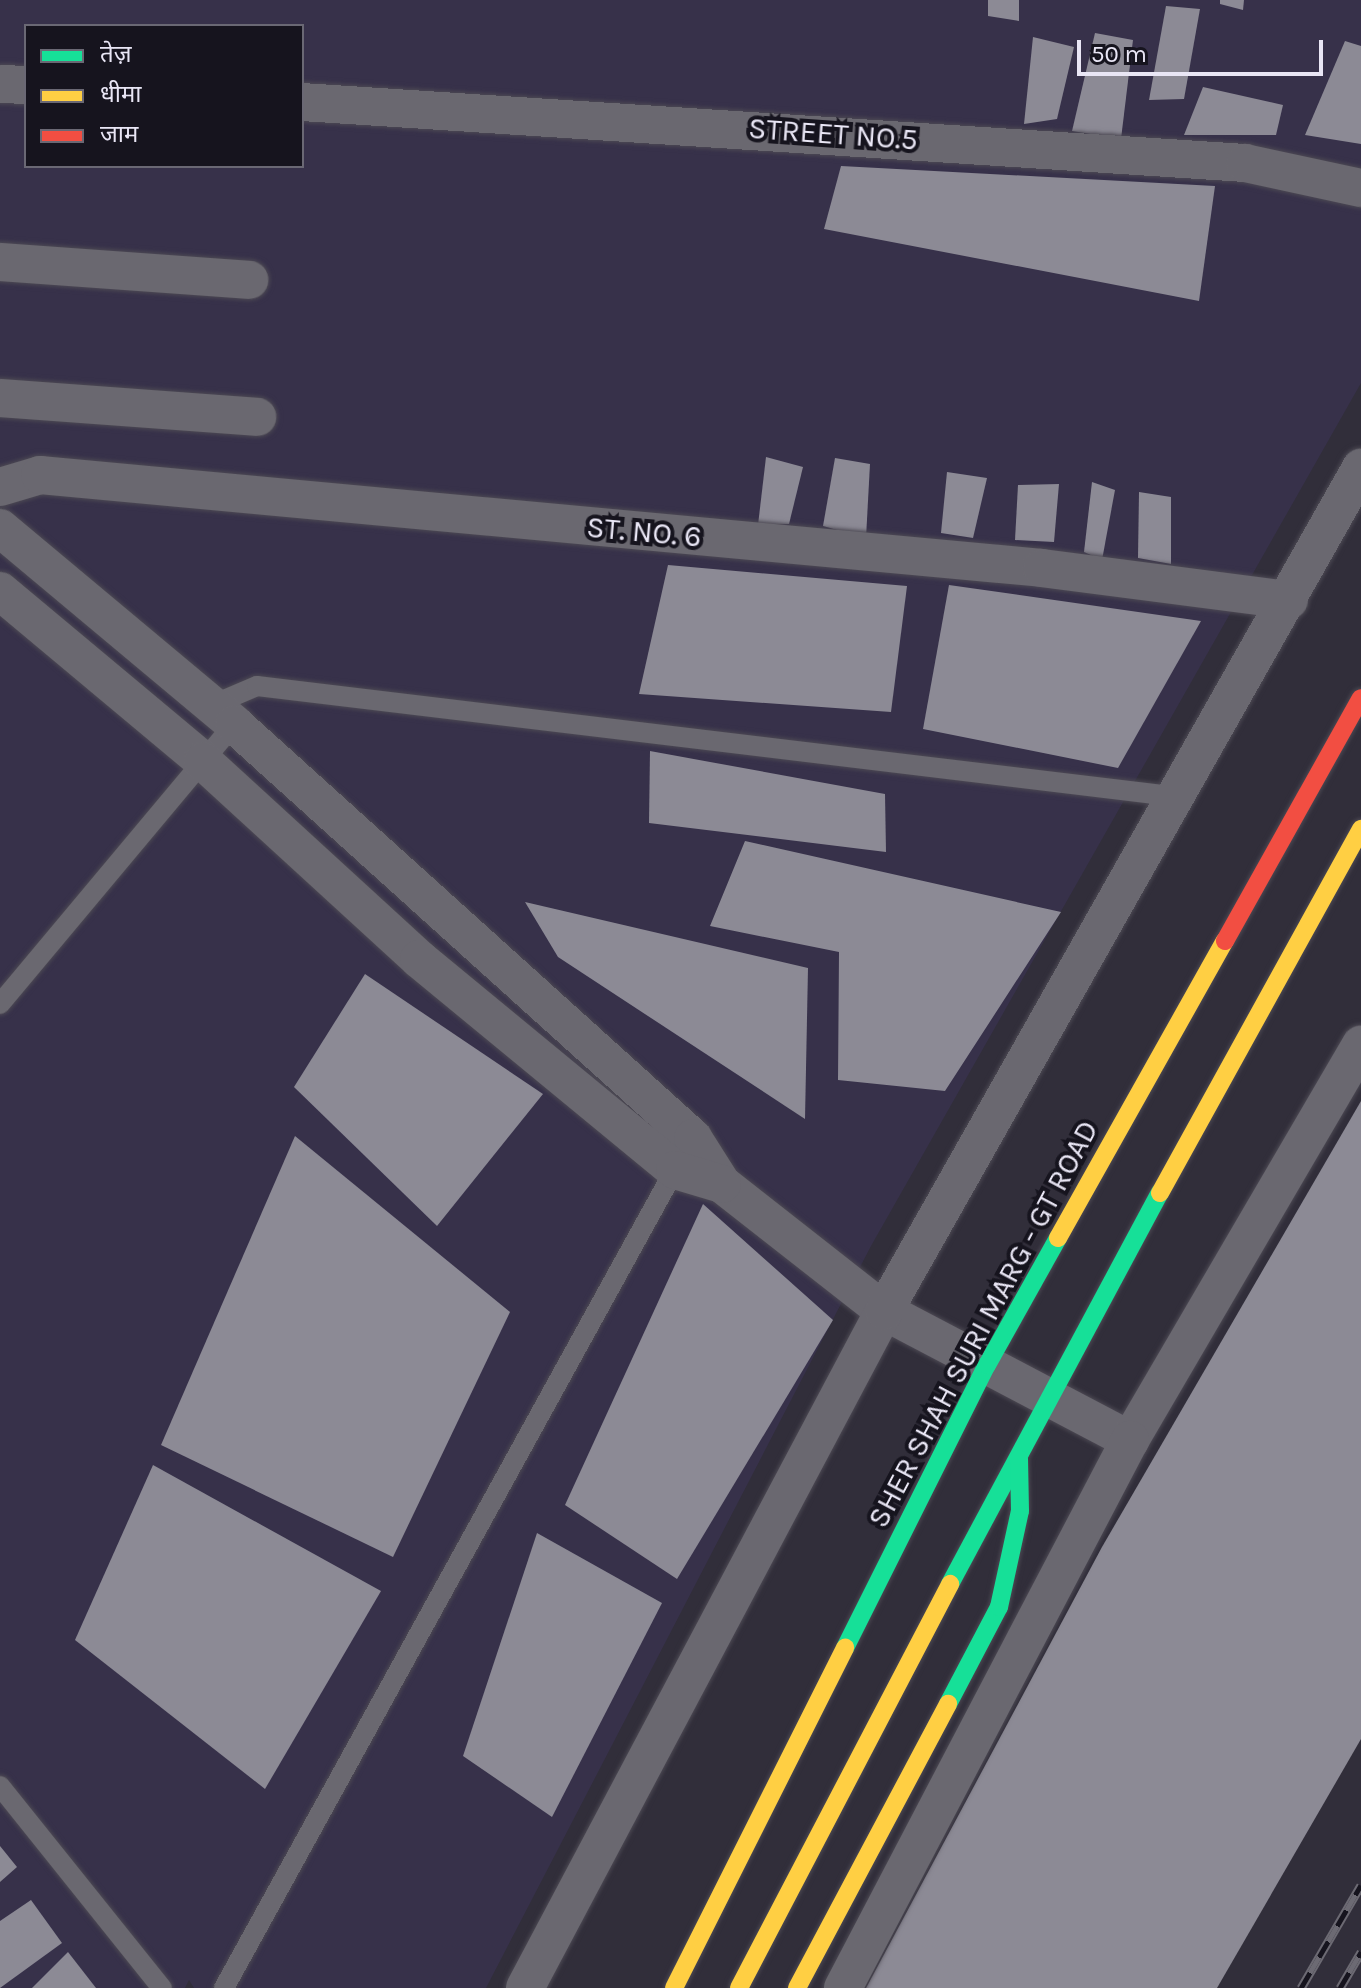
<!DOCTYPE html>
<html>
<head>
<meta charset="utf-8">
<style>
	body { margin:0 }
	#map { position:relative; width:1361px; height:1988px; overflow:hidden; background:#312e3a; font-family:Karla,"Noto Sans Devanagari",sans-serif }
	div>[style] { position:absolute }
	.built>* { inset:0; background:#37314a }
	.building>* { inset:0; background:#8c8a95 }
	.roads { filter:drop-shadow(0 0 2px #4c4953) drop-shadow(0 0 2px #4c4953) }
	.lane>* { height:20px; margin:-10px; padding:0 10px; transform-origin:10px; border-radius:10px; background:#6a6870 }
	.street>* { height:38px; margin:-19px; padding:0 19px; transform-origin:19px; border-radius:19px; background:#6a6870 }
	.fast>* { height:18px; margin:-9px; padding:0 9px; transform-origin:9px; border-radius:9px; background:#16e098 }
	.slow>* { height:18px; margin:-9px; padding:0 9px; transform-origin:9px; border-radius:9px; background:#ffcf43 }
	.jam>* { height:18px; margin:-9px; padding:0 9px; transform-origin:9px; border-radius:9px; background:#f24e42 }
	.rail>* { height:9px; margin-top:-4.5px; transform-origin:0; background:repeating-linear-gradient(90deg,#16141e 0 18px,#6c6a73 0 36px); box-sizing:border-box; border-block:2px solid #6c6a73 }
	span { translate:-50% -50%; white-space:nowrap; text-align:center; line-height:1.15; -webkit-text-stroke:8px #16141e; paint-order:stroke }
	.street-label { font-size:30px; color:#e9e6f5 }
	.legend { position:absolute; left:24px; top:24px; width:280px; height:144px; box-sizing:border-box; background:#16141e; border:2px solid #6a6874; margin:0; padding:10px 14px; list-style:none; font-size:24px; color:#e9e6f5 }
	.legend li { display:flex; align-items:center; gap:16px; height:40px }
	.legend b { width:40px; border:2px solid #6a6874 }
	.scale { position:absolute; left:1077px; top:40px; width:246px; height:36px; box-sizing:border-box; border:4px solid #e9e6f5; border-top:0; padding-left:10px; font-size:24px; line-height:28px; white-space:nowrap; color:#e9e6f5; -webkit-text-stroke:6px #16141e; paint-order:stroke }
</style>
</head>
<body>
<div id="map">
	<div class="built">
		<div style="clip-path:polygon(evenodd,0 0,1361px 0,1361px 383px,871px 1246px,486px 1988px,194px 1988px,189px 1980px,185px 1988px,0 1988px,0 0,26px 26px,302px 26px,302px 166px,26px 166px,26px 26px)"></div>
	</div>
	<div class="building">
		<div style="clip-path:polygon(988px 0,1019px 0,1019px 21px,988px 16px)"></div>
		<div style="clip-path:polygon(1220px 0,1244px 0,1243px 10px,1220px 4px)"></div>
		<div style="clip-path:polygon(1166px 6px,1200px 9px,1184px 99px,1149px 100px)"></div>
		<div style="clip-path:polygon(1095px 33px,1133px 40px,1121px 139px,1072px 131px)"></div>
		<div style="clip-path:polygon(1033px 37px,1074px 47px,1057px 119px,1024px 124px)"></div>
		<div style="clip-path:polygon(1345px 41px,1361px 46px,1361px 144px,1305px 135px)"></div>
		<div style="clip-path:polygon(1203px 87px,1283px 105px,1276px 135px,1184px 135px)"></div>
		<div style="clip-path:polygon(841px 166px,1215px 186px,1199px 301px,824px 229px)"></div>
		<div style="clip-path:polygon(766px 457px,803px 467px,789px 524px,758px 525px)"></div>
		<div style="clip-path:polygon(835px 458px,870px 464px,866px 538px,823px 526px)"></div>
		<div style="clip-path:polygon(947px 472px,987px 478px,973px 538px,941px 533px)"></div>
		<div style="clip-path:polygon(1092px 482px,1115px 490px,1102px 560px,1084px 552px)"></div>
		<div style="clip-path:polygon(1059px 484px,1054px 542px,1015px 540px,1018px 485px)"></div>
		<div style="clip-path:polygon(1139px 492px,1171px 497px,1171px 564px,1138px 558px)"></div>
		<div style="clip-path:polygon(668px 565px,907px 586px,891px 712px,639px 694px)"></div>
		<div style="clip-path:polygon(949px 585px,1201px 621px,1118px 768px,923px 729px)"></div>
		<div style="clip-path:polygon(650px 751px,885px 794px,886px 852px,649px 823px)"></div>
		<div style="clip-path:polygon(745px 841px,1061px 912px,945px 1091px,838px 1080px,839px 952px,710px 926px)"></div>
		<div style="clip-path:polygon(525px 902px,808px 968px,805px 1119px,558px 957px)"></div>
		<div style="clip-path:polygon(365px 974px,543px 1094px,437px 1226px,294px 1087px)"></div>
		<div style="clip-path:polygon(1361px 1101px,1361px 1739px,1217px 1988px,866px 1988px,1102px 1547px)"></div>
		<div style="clip-path:polygon(295px 1136px,510px 1312px,393px 1557px,161px 1445px)"></div>
		<div style="clip-path:polygon(703px 1204px,833px 1320px,677px 1579px,565px 1505px)"></div>
		<div style="clip-path:polygon(153px 1465px,381px 1591px,265px 1789px,75px 1640px)"></div>
		<div style="clip-path:polygon(537px 1533px,662px 1603px,552px 1817px,463px 1756px)"></div>
		<div style="clip-path:polygon(0 1846px,17px 1867px,0 1882px)"></div>
		<div style="clip-path:polygon(31px 1900px,62px 1943px,0 1988px,0 1921px)"></div>
		<div style="clip-path:polygon(68px 1952px,96px 1988px,32px 1988px)"></div>
	</div>
	<div class="roads">
		<div class="lane">
			<div style="left:210px;top:706px;width:51px;rotate:-23.1deg"></div>
			<div style="left:257px;top:686px;width:929px;rotate:6.86deg"></div>
			<div style="left:0;top:1004px;width:365px;rotate:-50.1deg"></div>
			<div style="left:0;top:1786px;width:259px;rotate:51.3deg"></div>
			<div style="left:224px;top:1988px;width:943px;rotate:-61.15deg"></div>
		</div>
		<div class="street">
			<div style="left:0;top:84px;width:26px;rotate:2deg"></div>
			<div style="left:302px;top:102px;width:945px;rotate:3.7deg"></div>
			<div style="left:1245px;top:163px;width:119px;rotate:12.2deg"></div>
			<div style="left:0;top:262px;width:250px;rotate:4.1deg"></div>
			<div style="left:0;top:398px;width:258px;rotate:4.2deg"></div>
			<div style="left:0;top:487px;width:42px;rotate:-16.7deg"></div>
			<div style="left:40px;top:475px;width:1006px;rotate:5.3deg"></div>
			<div style="left:1042px;top:568px;width:249px;rotate:7.4deg"></div>
			<div style="left:0;top:528px;width:305px;rotate:39.9deg"></div>
			<div style="left:234px;top:724px;width:618px;rotate:42.05deg"></div>
			<div style="left:693px;top:1138px;width:54px;rotate:57.8deg"></div>
			<div style="left:722px;top:1184px;width:206px;rotate:38.1deg"></div>
			<div style="left:884px;top:1311px;width:278px;rotate:27.7deg"></div>
			<div style="left:1130px;top:1440px;width:458px;rotate:-59.7deg"></div>
			<div style="left:0;top:591px;width:265px;rotate:39.9deg"></div>
			<div style="left:203px;top:761px;width:293px;rotate:42.5deg"></div>
			<div style="left:419px;top:959px;width:332px;rotate:39.5deg"></div>
			<div style="left:675px;top:1170px;width:49px;rotate:16.6deg"></div>
			<div style="left:525px;top:1988px;width:766px;rotate:-62.06deg"></div>
			<div style="left:884px;top:1311px;width:969px;rotate:-60.5deg"></div>
			<div style="left:843px;top:1988px;width:619px;rotate:-62.36deg"></div>
		</div>
		<div class="fast">
			<div style="left:950px;top:1584px;width:444px;rotate:-61.8deg"></div>
			<div style="left:845px;top:1648px;width:317px;rotate:-63.4deg"></div>
			<div style="left:987px;top:1365px;width:145px;rotate:-60.8deg"></div>
			<div style="left:948px;top:1704px;width:110px;rotate:-62.3deg"></div>
			<div style="left:999px;top:1607px;width:98px;rotate:-77.7deg"></div>
			<div style="left:1020px;top:1511px;width:52px;rotate:-91.1deg"></div>
		</div>
		<div class="slow">
			<div style="left:1160px;top:1193px;width:416px;rotate:-61.1deg"></div>
			<div style="left:1058px;top:1238px;width:341px;rotate:-60.7deg"></div>
			<div style="left:674px;top:1988px;width:381px;rotate:-63.3deg"></div>
			<div style="left:739px;top:1988px;width:456px;rotate:-62.4deg"></div>
			<div style="left:797px;top:1988px;width:322px;rotate:-62deg"></div>
		</div>
		<div class="jam">
			<div style="left:1225px;top:941px;width:278px;rotate:-60.8deg"></div>
		</div>
	</div>
	<div class="rail">
		<div style="left:1301px;top:1988px;width:119px;rotate:-59.8deg"></div>
		<div style="left:1340px;top:1988px;width:42px;rotate:-59.7deg"></div>
	</div>
	<div class="street-label">
		<span style="left:833px;top:134px;rotate:4deg">STREET NO.5</span>
		<span style="left:644px;top:532px;rotate:5deg">ST. NO. 6</span>
		<span style="left:983px;top:1324px;rotate:-62deg">SHER SHAH SURI MARG - GT ROAD</span>
	</div>
	<ul class="legend">
	<li><b style="height:10px;background:#16e098"></b>तेज़</li>
	<li><b style="height:10px;background:#ffcf43"></b>धीमा</li>
	<li><b style="height:10px;background:#f24e42"></b>जाम</li>
	</ul>
	<div class="scale">50 m</div>
</div>
</body>
</html>
